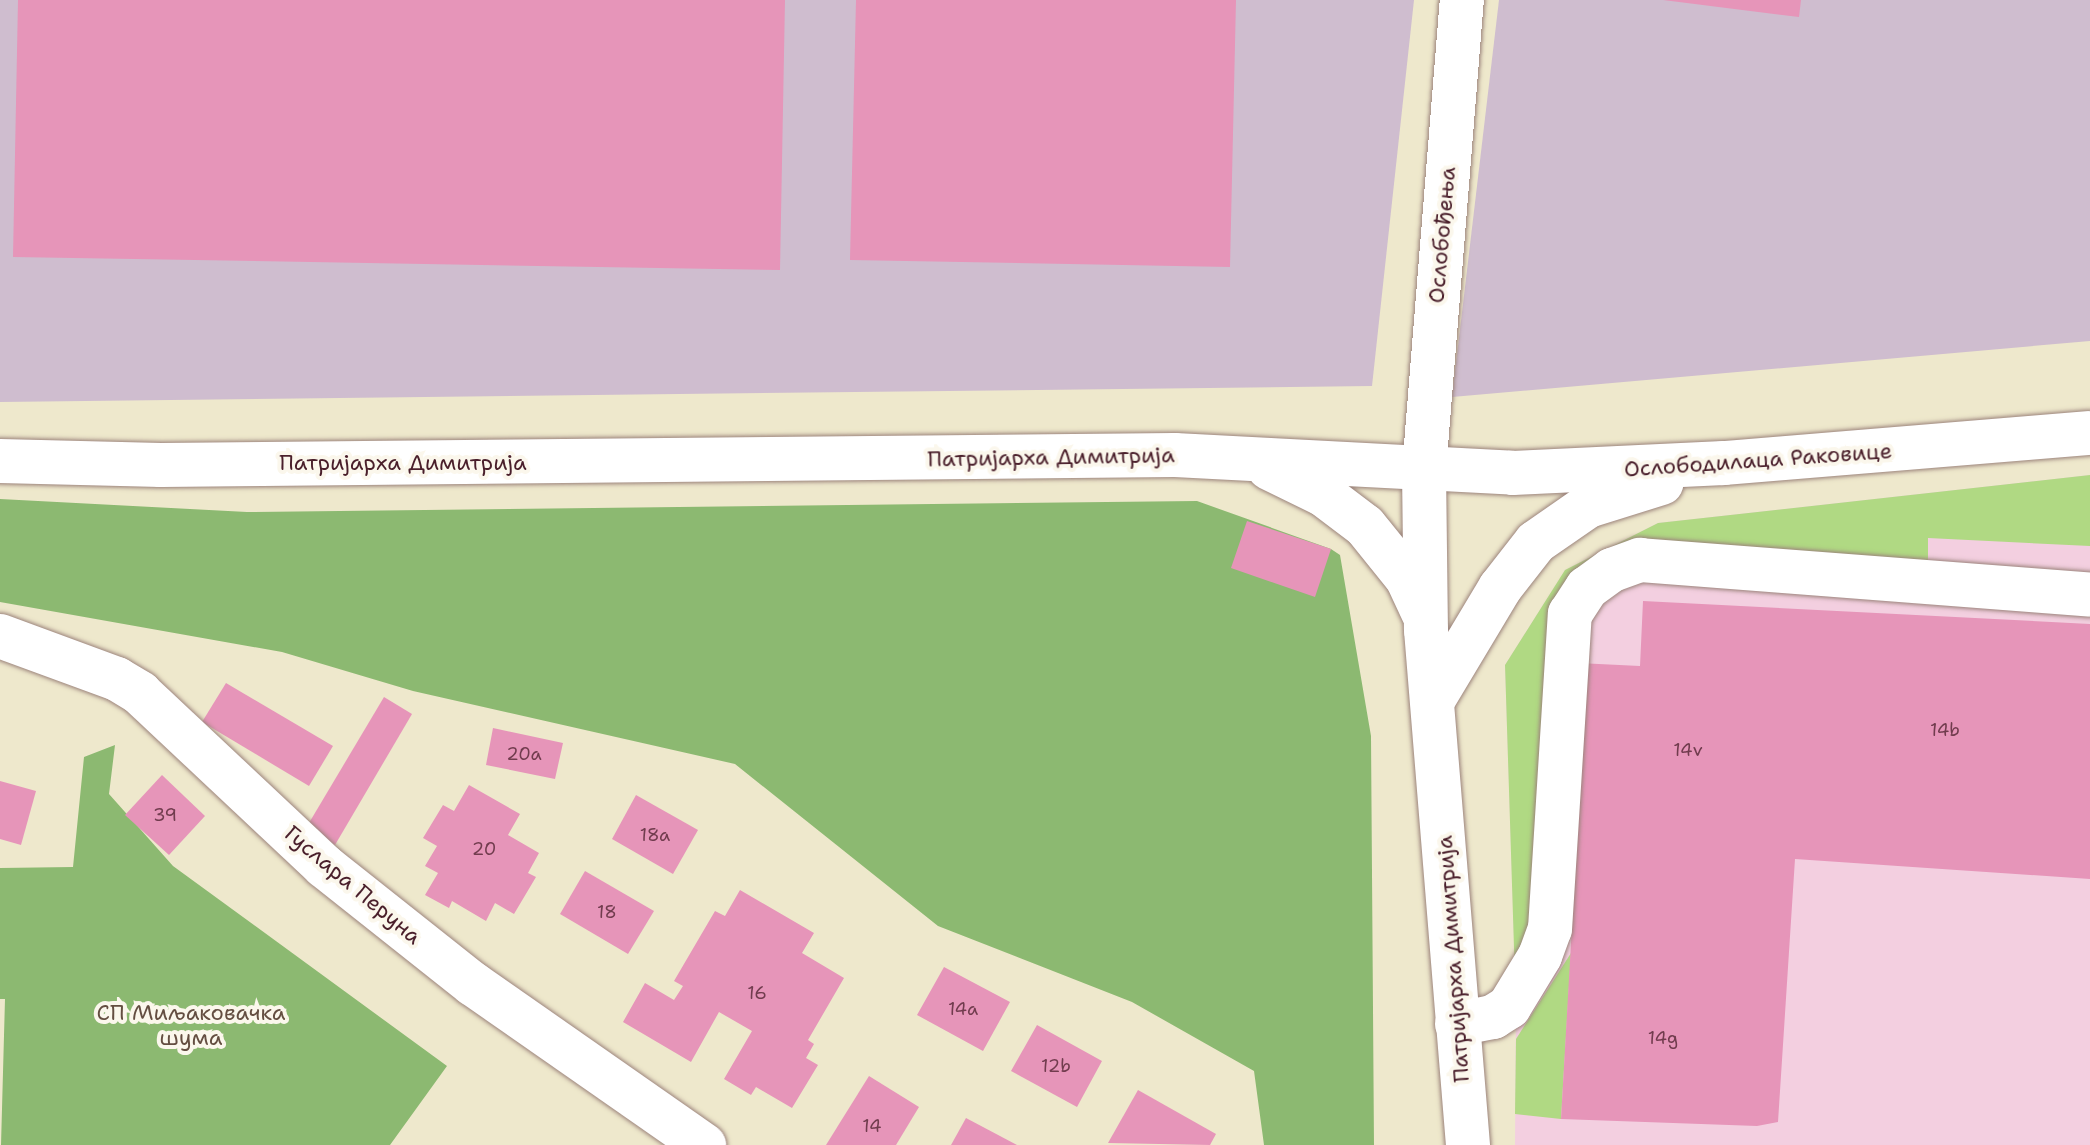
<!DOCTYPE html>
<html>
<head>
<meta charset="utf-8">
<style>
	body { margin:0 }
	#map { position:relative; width:2090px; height:1145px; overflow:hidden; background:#eee8cc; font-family:"Shantell Sans",sans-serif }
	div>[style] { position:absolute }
	.built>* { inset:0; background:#f3cfe0 }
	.industrial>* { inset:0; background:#cfbdcf }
	.green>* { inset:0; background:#b0d983 }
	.forest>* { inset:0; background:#8cb971 }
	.building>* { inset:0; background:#e695b9 }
	.roads { filter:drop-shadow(0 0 2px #9c847c) drop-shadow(0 0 2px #9c847c) }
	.minor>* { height:44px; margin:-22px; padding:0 22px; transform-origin:22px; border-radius:22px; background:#fff }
	.major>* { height:44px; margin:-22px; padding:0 22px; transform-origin:22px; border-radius:22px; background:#fff }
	span { translate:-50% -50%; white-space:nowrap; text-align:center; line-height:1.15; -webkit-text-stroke:8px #fbf7ec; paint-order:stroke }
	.number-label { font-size:18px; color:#713c4e }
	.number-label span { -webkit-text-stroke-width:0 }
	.street-label { font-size:22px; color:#4a1f2b }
	.park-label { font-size:22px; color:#644e41 }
</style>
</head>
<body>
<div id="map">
	<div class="built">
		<div style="clip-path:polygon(2090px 475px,2090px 1145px,1515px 1145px,1516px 998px,1505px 665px,1565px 570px,1658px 523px)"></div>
	</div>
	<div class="industrial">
		<div style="clip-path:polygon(0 0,1414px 0,1372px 386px,0 402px)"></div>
		<div style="clip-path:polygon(1499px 0,2090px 0,2090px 341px,1452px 397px)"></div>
	</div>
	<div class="green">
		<div style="clip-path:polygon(2090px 475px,2090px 546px,1928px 538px,1928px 571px,1595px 573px,1543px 880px,1515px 979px,1505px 665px,1565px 570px,1658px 523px)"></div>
		<div style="clip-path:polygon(1571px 953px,1561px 1119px,1515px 1114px,1516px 1039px)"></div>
	</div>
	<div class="forest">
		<div style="clip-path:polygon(0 499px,247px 512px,1197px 501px,1331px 549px,1340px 555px,1371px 736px,1374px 1145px,1264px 1145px,1254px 1071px,1132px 1002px,938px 926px,735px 764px,413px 691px,282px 652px,0 602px)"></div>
		<div style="clip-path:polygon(115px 745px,109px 794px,173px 866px,447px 1066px,390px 1145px,1px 1145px,5px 999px,0 999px,0 868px,73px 867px,84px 757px)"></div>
	</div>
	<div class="building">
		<div style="clip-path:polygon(18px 0,785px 0,780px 270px,13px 257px)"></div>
		<div style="clip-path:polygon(856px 0,1236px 0,1230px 267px,850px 260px)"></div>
		<div style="clip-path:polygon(1663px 0,1801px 0,1799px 17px)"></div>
		<div style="clip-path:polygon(1247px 521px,1331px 549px,1315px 597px,1231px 568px)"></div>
		<div style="clip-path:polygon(1643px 601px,2090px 624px,2090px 879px,1795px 859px,1778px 1122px,1757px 1126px,1561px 1119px,1576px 855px,1578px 663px,1640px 666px)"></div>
		<div style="clip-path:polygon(226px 683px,333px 746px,309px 786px,202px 722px)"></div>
		<div style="clip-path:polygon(384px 697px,412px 714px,335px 845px,306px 828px)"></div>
		<div style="clip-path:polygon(493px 728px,563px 743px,555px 779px,486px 765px)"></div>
		<div style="clip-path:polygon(162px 775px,205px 816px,169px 855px,125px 815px)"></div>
		<div style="clip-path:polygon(0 781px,36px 791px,21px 845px,0 839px)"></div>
		<div style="clip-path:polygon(469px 785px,520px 814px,508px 835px,539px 853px,528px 873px,536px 877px,514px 914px,495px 903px,486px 921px,452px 901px,449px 908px,425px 895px,438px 873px,425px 866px,437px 846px,423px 838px,443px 805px,454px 811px)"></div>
		<div style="clip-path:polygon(636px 795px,698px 830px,673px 874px,612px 839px)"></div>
		<div style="clip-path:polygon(585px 871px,654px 911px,628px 954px,560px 914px)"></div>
		<div style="clip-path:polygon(740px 890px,814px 933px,802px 953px,844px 978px,808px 1040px,814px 1044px,806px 1058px,818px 1065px,792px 1108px,756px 1087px,751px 1095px,724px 1079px,752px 1031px,719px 1012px,691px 1062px,623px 1022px,645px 983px,674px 1000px,683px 986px,674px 981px,715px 911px,725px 916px)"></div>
		<div style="clip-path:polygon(944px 967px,1010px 1002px,983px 1051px,917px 1015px)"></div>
		<div style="clip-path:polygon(1037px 1025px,1102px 1061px,1077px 1107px,1011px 1071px)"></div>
		<div style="clip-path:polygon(869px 1076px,919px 1107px,896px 1145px,826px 1145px)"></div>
		<div style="clip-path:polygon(1138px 1090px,1216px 1134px,1210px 1145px,1108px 1143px)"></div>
		<div style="clip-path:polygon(966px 1118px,1017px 1145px,951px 1145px)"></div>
	</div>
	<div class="roads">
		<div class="minor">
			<div style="left:1424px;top:470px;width:472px;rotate:-85.4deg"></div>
			<div style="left:0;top:636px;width:125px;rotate:20.2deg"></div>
			<div style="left:117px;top:679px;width:27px;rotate:31deg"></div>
			<div style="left:140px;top:693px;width:253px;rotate:43.2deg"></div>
			<div style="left:324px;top:866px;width:190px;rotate:38.4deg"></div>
			<div style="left:473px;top:984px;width:282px;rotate:34.9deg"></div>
			<div style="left:1457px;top:1024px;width:37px;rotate:-11deg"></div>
			<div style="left:1493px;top:1017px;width:19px;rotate:-32deg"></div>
			<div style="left:1509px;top:1007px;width:60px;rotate:-58.7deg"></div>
			<div style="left:1540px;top:956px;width:29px;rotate:-70deg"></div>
			<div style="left:1550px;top:929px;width:316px;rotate:-86.4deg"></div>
			<div style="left:1570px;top:614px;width:31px;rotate:-57deg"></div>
			<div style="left:1587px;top:588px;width:31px;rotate:-36deg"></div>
			<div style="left:1612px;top:570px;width:30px;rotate:-20deg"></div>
			<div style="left:1640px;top:560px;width:451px;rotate:4.4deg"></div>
		</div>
		<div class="major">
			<div style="left:0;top:461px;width:161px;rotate:1.4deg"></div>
			<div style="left:161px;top:465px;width:1014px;rotate:-0.57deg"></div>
			<div style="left:1175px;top:455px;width:338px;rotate:3deg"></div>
			<div style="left:1513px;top:473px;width:211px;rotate:-2.7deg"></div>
			<div style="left:1724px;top:463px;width:367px;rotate:-4.7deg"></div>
			<div style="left:1269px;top:468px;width:61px;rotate:26.1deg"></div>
			<div style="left:1324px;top:495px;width:51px;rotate:37.1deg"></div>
			<div style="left:1365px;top:526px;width:67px;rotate:51.1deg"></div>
			<div style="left:1407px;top:578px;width:38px;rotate:65deg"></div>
			<div style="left:1424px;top:470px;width:160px;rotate:89.3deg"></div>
			<div style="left:1426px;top:630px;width:517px;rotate:85.34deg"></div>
			<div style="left:1433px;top:700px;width:131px;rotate:-59.1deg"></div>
			<div style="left:1500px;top:588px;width:58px;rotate:-52deg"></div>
			<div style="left:1536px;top:542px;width:63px;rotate:-34.7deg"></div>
			<div style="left:1588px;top:506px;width:77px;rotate:-17.3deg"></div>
		</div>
	</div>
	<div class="number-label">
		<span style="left:1945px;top:730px">14b</span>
		<span style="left:1688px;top:750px">14v</span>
		<span style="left:524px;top:754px">20a</span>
		<span style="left:165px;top:815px">39</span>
		<span style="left:655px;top:835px">18a</span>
		<span style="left:484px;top:849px">20</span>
		<span style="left:607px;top:912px">18</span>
		<span style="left:757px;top:993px">16</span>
		<span style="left:963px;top:1009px">14a</span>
		<span style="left:1663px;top:1038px">14g</span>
		<span style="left:1056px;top:1066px">12b</span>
		<span style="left:872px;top:1126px">14</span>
	</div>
	<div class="street-label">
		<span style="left:1442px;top:235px;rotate:-85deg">Ослобођења</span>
		<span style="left:1051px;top:457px;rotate:-1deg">Патријарха Димитрија</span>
		<span style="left:1758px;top:460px;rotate:-4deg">Ослободилаца Раковице</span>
		<span style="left:403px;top:463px">Патријарха Димитрија</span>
		<span style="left:353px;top:885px;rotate:40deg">Гуслара Перуна</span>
		<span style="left:1453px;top:959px;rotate:-94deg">Патријарха Димитрија</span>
	</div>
	<div class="park-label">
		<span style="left:191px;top:1025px">СП Миљаковачка<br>шума</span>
	</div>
</div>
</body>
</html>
